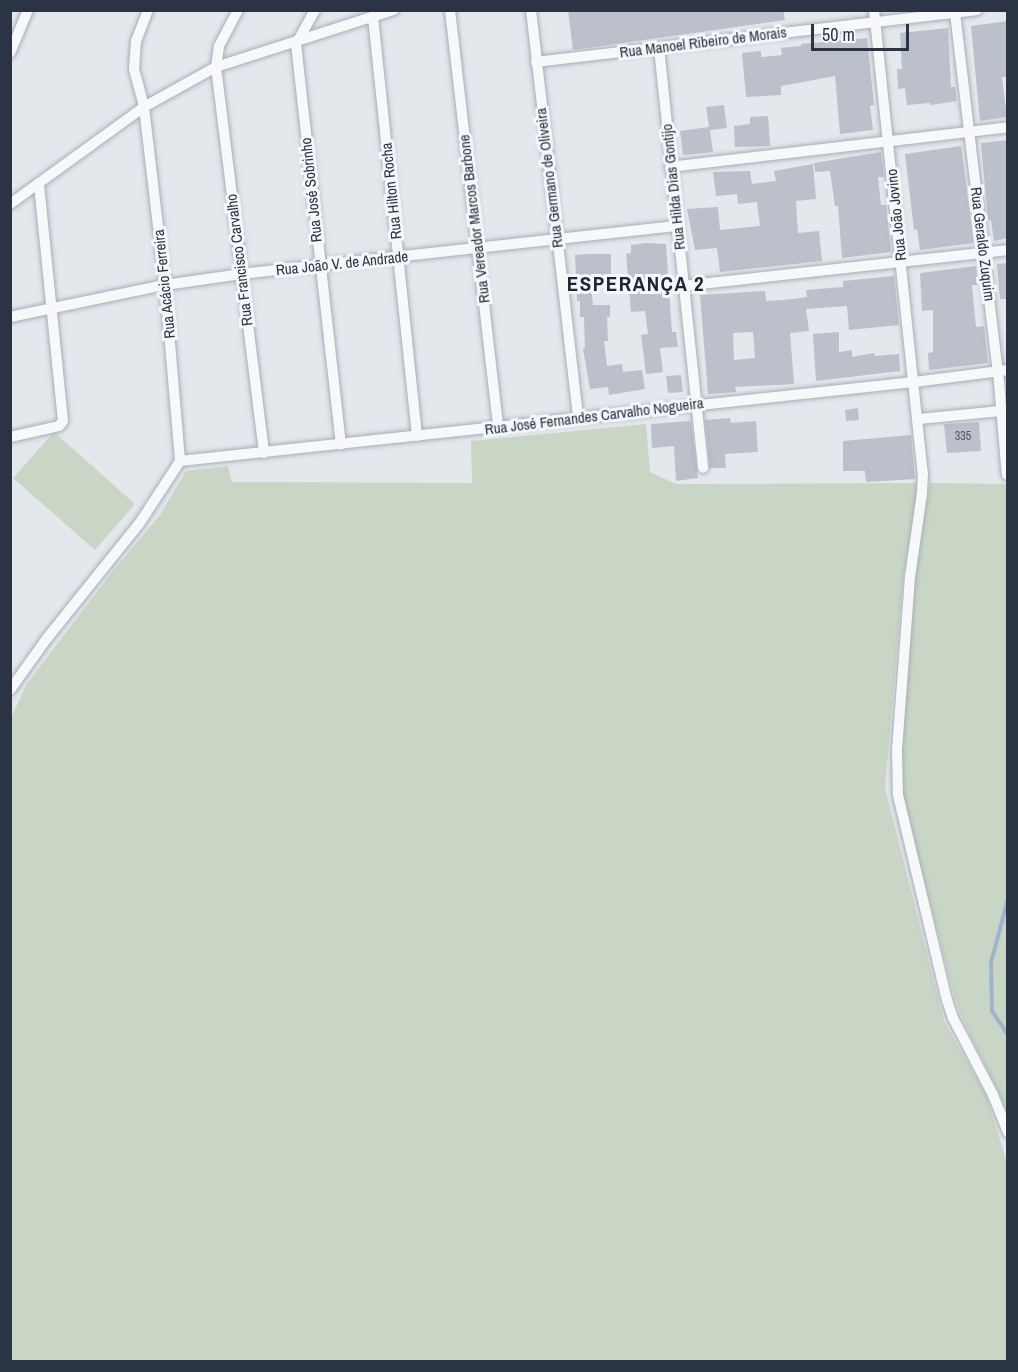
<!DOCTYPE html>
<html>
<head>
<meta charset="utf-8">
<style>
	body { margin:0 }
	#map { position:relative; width:1018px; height:1372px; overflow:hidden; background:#e4e7ec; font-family:"Archivo Narrow",sans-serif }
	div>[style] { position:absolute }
	.green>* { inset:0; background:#c9d6c5 }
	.stream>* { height:4px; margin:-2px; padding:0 2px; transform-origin:2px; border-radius:2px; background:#9fb4cc }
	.building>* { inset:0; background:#bbc0ca }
	.roads { filter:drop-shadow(0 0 2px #a9aeb7) drop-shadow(0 0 2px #a9aeb7) }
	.street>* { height:10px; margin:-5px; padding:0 5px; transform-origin:5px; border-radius:5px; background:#f7f8fa }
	span { translate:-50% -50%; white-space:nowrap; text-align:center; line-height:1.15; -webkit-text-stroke:6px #f4f6f9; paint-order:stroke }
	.number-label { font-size:12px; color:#4f5766 }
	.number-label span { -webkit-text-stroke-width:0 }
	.street-label { font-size:15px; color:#2b3445 }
	.district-label { font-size:21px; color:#1d2536; font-weight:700; letter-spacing:1.5px }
	.frame { position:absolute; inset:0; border:12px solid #2b3445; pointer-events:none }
	.scale { position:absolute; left:811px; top:24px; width:98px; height:27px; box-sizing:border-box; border:3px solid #2b3445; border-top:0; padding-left:8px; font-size:18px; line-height:21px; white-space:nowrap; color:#2b3445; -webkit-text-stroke:4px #f4f6f9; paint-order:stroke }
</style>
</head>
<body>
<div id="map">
	<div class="green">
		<div style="clip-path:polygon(646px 424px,650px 472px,676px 484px,919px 483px,903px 578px,885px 788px,944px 1021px,987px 1097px,1007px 1163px,1007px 1361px,11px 1362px,11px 718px,26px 685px,112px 572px,160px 515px,186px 471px,228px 466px,232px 482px,472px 483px,471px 441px)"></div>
		<div style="clip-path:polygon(54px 432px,135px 504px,95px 550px,13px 478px)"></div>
		<div style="clip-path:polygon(930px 483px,1007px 484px,1007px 1110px,961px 1016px,954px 995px,902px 794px,900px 770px,915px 574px)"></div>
	</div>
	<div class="stream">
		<div style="left:1008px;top:899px;width:66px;rotate:104.9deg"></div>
		<div style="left:991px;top:963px;width:48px;rotate:88.8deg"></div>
		<div style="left:992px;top:1011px;width:29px;rotate:56deg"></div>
	</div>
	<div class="building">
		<div style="clip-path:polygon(568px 10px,783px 10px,785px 20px,573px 50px)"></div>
		<div style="clip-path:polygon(1008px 21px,1008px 77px,1002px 77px,1007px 117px,980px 121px,971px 26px)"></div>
		<div style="clip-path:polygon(948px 28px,951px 87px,955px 87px,957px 101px,931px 105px,930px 103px,907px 105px,905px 88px,898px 89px,897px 69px,902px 69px,900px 33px)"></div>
		<div style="clip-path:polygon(867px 38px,874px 105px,870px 106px,873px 130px,840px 134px,835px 76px,781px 86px,781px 95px,746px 97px,742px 53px,761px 51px,761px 57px,782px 55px,781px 48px,801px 46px,801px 44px)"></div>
		<div style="clip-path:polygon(724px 105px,727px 128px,710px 130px,713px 152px,683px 155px,680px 131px,709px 127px,706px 107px)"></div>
		<div style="clip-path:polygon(768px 116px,770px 146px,735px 147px,734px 126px,750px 124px,750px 117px)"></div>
		<div style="clip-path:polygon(1008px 140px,1008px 238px,994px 241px,991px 220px,988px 220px,981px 143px)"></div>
		<div style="clip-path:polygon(961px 146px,974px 243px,920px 250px,917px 229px,914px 230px,905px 154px)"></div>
		<div style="clip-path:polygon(881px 152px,884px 177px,878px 177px,881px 205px,886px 205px,891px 252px,842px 258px,838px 206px,835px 206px,830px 171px,815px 172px,814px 163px)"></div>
		<div style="clip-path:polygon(813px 164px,816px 199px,796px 201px,797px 220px,798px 233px,819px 231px,822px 261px,720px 272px,717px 248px,695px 250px,687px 209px,718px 207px,720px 230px,760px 226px,757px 202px,738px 204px,737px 194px,716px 196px,713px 172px,750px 171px,752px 184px,776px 181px,774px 171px)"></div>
		<div style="clip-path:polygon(646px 243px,666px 244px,672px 332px,676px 332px,678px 347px,660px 348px,663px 372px,646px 374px,641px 335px,648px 334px,645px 311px,631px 312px,626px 254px,631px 253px,631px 245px)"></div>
		<div style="clip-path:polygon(588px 254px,611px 254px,611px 284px,591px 286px,593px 305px,610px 305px,610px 317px,607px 317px,608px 341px,604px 341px,607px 366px,622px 364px,623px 372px,642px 370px,645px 389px,609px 395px,608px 387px,590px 389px,583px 349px,585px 348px,584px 317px,580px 317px,580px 301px,577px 301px,575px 255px)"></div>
		<div style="clip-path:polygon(1008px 263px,1008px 299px,1000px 299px,997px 264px)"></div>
		<div style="clip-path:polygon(976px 266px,978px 285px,972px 285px,976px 327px,984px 326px,988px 363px,929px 370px,928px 353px,933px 352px,933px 310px,922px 311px,920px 273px)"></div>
		<div style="clip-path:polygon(evenodd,894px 276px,899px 325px,849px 330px,847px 306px,806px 309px,809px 331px,790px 333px,794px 384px,735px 387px,736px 392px,708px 394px,700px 295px,765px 291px,766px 301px,785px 300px,807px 297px,806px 290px,843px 287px,843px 281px,894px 276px,753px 332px,755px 358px,734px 360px,733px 333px,753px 332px)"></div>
		<div style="clip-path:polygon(839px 332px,839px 352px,852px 350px,852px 357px,874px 353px,875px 356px,899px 354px,900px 371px,816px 381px,813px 334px)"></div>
		<div style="clip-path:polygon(681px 375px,683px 392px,668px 393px,666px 376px)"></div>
		<div style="clip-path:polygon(858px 408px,859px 420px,846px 421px,845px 410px)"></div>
		<div style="clip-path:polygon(730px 418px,731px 423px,756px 421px,758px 452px,725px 454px,726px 468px,710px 468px,705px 420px)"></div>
		<div style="clip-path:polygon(691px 421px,698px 478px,676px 481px,674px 446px,652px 448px,651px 424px)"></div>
		<div style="clip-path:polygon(979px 422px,981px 451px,947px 453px,944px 424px)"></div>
		<div style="clip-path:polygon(911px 435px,915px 479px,866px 482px,865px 471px,843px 471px,843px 441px)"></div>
	</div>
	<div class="roads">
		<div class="street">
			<div style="left:148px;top:10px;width:33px;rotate:111deg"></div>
			<div style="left:136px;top:41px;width:28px;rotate:94deg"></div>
			<div style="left:134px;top:69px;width:39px;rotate:75deg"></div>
			<div style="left:144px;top:107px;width:179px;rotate:83.3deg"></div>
			<div style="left:165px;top:285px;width:177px;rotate:85.1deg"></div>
			<div style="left:238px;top:10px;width:41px;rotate:117.8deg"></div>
			<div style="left:219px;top:46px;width:21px;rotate:98deg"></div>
			<div style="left:216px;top:67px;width:389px;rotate:82.9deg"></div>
			<div style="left:315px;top:10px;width:39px;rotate:119deg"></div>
			<div style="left:296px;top:44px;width:403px;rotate:83.6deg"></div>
			<div style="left:450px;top:10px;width:421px;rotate:83.4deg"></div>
			<div style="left:531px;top:10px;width:411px;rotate:83.4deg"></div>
			<div style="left:874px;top:10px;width:466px;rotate:84deg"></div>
			<div style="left:923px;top:473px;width:20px;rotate:93deg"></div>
			<div style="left:922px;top:493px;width:85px;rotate:98.1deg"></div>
			<div style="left:910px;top:577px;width:172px;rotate:94.3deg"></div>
			<div style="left:897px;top:749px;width:46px;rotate:88.8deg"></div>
			<div style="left:898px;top:795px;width:211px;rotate:76.6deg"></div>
			<div style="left:947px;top:1000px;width:19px;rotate:72deg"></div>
			<div style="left:953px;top:1018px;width:87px;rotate:62.5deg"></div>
			<div style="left:993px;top:1095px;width:40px;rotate:68deg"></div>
			<div style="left:955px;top:13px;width:361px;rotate:83.2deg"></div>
			<div style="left:998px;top:371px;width:104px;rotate:85.1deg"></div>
			<div style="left:373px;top:17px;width:421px;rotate:84deg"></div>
			<div style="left:659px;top:48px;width:422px;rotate:84deg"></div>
			<div style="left:10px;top:53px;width:47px;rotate:-67.3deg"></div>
			<div style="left:536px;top:62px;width:444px;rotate:-6.7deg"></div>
			<div style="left:670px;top:167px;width:340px;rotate:-6.7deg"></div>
			<div style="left:10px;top:204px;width:165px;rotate:-35.9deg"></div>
			<div style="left:144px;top:107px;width:82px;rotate:-29.1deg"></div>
			<div style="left:216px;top:67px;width:187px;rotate:-17.8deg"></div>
			<div style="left:683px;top:286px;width:327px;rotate:-6.3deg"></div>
			<div style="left:10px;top:317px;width:158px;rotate:-11.7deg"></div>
			<div style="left:165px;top:285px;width:77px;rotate:-8.2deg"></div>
			<div style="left:241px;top:274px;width:439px;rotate:-6.3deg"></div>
			<div style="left:919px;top:419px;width:82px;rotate:-5.6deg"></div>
			<div style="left:10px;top:437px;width:50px;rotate:-12.7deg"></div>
			<div style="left:59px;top:426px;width:6px;rotate:-51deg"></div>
			<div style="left:63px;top:421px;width:239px;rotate:-95.8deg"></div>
			<div style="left:180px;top:461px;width:738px;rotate:-6.14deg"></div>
			<div style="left:914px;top:382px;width:95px;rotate:-7.3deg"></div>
			<div style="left:10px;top:690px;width:65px;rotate:-54.4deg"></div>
			<div style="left:48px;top:637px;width:145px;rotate:-51.2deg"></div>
			<div style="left:139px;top:524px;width:75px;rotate:-56.9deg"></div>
		</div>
	</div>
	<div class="number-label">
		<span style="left:963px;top:437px">335</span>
	</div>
	<div class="street-label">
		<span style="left:703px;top:42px;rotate:-7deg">Rua Manoel Ribeiro de Morais</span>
		<span style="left:549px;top:178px;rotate:-97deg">Rua Germano de Oliveira</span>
		<span style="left:673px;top:187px;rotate:-96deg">Rua Hilda Dias Gontijo</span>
		<span style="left:311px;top:190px;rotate:-96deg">Rua José Sobrinho</span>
		<span style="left:391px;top:191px;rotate:-96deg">Rua Hilton Rocha</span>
		<span style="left:896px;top:215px;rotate:-96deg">Rua João Jovino</span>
		<span style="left:474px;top:219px;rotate:-97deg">Rua Vereador Marcos Barbone</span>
		<span style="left:983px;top:244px;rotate:83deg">Rua Geraldo Zuquim</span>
		<span style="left:239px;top:260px;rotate:-97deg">Rua Francisco Carvalho</span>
		<span style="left:342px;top:263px;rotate:-6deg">Rua João V. de Andrade</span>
		<span style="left:164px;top:284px;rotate:-96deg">Rua Acácio Ferreira</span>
		<span style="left:594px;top:416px;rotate:-7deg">Rua José Fernandes Carvalho Nogueira</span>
	</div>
	<div class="district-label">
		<span style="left:636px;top:284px">ESPERANÇA 2</span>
	</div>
	<div class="frame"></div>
	<div class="scale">50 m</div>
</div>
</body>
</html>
